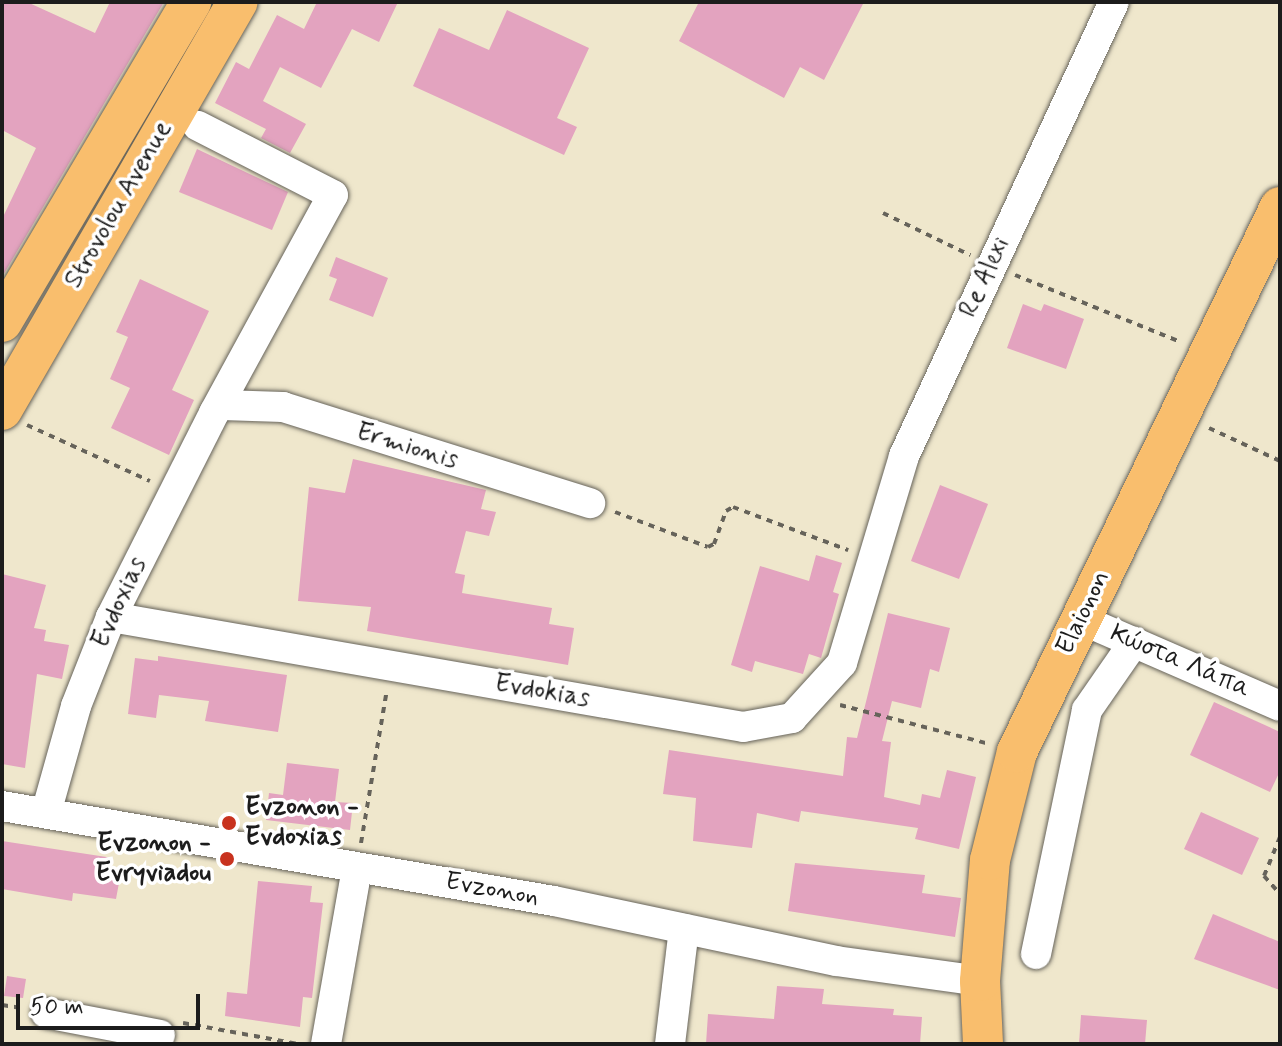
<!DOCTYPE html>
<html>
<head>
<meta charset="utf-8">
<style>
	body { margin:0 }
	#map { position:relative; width:1282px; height:1046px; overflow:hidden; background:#efe7cc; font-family:Mynerve,sans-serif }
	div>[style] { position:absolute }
	.building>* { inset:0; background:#e3a3bf }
	.path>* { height:4px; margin-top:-2px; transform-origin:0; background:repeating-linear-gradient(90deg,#66635a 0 6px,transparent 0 12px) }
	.roads { filter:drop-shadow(0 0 2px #66635a) drop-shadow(0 0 2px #66635a) }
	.minor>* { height:30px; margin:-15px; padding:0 15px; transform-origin:15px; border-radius:15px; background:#fff }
	.major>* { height:40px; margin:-20px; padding:0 20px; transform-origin:20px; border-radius:20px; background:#f9be6d }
	.dots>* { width:22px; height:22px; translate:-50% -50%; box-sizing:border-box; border:4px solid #fff; border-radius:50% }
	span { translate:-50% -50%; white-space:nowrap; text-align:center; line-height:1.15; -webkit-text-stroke:7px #fff; paint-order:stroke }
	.street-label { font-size:26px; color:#1c1c1c }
	.poi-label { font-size:26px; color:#1c1c1c; font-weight:700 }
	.left { translate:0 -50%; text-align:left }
	.right { translate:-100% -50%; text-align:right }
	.frame { position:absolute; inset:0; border:4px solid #1c1c1c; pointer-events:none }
	.scale { position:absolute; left:16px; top:994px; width:184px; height:36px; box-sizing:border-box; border:4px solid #1c1c1c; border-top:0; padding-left:10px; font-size:24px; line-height:28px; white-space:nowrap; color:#1c1c1c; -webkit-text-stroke:6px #fff; paint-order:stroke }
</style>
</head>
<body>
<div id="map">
	<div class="building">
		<div style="clip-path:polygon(2px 2px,27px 2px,95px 33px,110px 2px,164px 2px,2px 277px,2px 219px,36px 148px,2px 130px)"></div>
		<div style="clip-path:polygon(317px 2px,398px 2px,379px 42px,352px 29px,321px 88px,280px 67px,263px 101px,306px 124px,290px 153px,261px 138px,266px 129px,215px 103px,236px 62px,249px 69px,277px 15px,304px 29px)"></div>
		<div style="clip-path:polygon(699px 2px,864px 2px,824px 80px,800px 67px,784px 98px,679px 41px)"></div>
		<div style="clip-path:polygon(507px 10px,589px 48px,557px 118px,577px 127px,564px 155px,413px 86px,439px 28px,489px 50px)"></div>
		<div style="clip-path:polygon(197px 149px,288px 192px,272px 230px,179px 192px)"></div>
		<div style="clip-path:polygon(336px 257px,388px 278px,373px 317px,329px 300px,337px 279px,329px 276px)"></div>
		<div style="clip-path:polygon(140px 279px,209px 311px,172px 390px,194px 400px,169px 455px,111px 428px,130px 388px,110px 379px,128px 337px,116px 332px)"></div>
		<div style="clip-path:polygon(1023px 304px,1041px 311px,1044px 304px,1084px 319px,1066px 369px,1007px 348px)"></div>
		<div style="clip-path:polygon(353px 459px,486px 490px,481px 509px,496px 512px,489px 536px,466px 531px,455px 573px,465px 575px,462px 593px,552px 608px,549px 624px,574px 628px,568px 665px,367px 631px,371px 607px,298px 601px,309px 487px,345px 493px)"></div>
		<div style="clip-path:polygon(940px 485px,988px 504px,959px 579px,911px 561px)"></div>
		<div style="clip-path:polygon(816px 555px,842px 563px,833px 592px,839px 594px,821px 658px,809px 654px,803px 674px,755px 661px,752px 672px,731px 665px,760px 566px,809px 581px)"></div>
		<div style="clip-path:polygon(2px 574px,46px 585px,34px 628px,46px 630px,44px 641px,69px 645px,62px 679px,37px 674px,25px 768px,2px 764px)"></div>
		<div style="clip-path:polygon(888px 613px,950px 628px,939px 672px,930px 669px,921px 708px,892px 701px,882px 741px,891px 742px,884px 797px,920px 805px,922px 794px,940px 798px,947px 770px,976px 777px,959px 849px,915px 839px,918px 828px,801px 811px,799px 822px,757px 813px,752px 848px,693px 841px,696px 798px,663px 794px,669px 750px,843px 776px,847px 737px,857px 738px)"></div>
		<div style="clip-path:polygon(158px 656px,287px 675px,278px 732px,205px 721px,209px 701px,159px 695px,156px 718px,128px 714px,135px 658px,158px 661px)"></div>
		<div style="clip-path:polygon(1214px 702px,1280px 732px,1280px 771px,1270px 792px,1190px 755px)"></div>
		<div style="clip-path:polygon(287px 763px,339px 769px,335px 802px,353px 803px,350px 830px,266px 820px,269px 793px,283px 795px)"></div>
		<div style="clip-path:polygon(1201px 812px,1259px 838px,1242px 875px,1184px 849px)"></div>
		<div style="clip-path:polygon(2px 841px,113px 858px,111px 870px,121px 872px,116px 899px,73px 893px,72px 901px,2px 889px)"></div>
		<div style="clip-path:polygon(795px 863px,925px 875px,922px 893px,961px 898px,955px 937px,788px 911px)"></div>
		<div style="clip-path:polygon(258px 881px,312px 886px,310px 902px,323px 903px,312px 998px,303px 997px,300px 1027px,225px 1016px,227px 992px,247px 994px)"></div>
		<div style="clip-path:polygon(1213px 914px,1280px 942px,1280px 990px,1194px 959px)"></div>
		<div style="clip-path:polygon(7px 976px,26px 979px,23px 998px,4px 996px)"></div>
		<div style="clip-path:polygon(777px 986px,824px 989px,822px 1004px,894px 1009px,893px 1015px,922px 1017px,920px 1044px,706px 1044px,708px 1014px,774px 1019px)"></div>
		<div style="clip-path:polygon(1081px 1015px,1147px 1020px,1145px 1044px,1079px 1044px)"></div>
	</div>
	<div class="path">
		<div style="left:883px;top:213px;width:97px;rotate:25.8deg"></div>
		<div style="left:1015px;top:275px;width:179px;rotate:22deg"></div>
		<div style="left:27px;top:425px;width:135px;rotate:24.5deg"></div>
		<div style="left:1209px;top:428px;width:78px;rotate:24.9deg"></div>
		<div style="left:615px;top:512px;width:99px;rotate:20.6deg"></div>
		<div style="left:708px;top:547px;width:7px;rotate:-27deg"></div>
		<div style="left:714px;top:544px;width:35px;rotate:-70deg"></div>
		<div style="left:726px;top:511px;width:8px;rotate:-30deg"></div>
		<div style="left:733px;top:507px;width:123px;rotate:20.5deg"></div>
		<div style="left:840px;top:705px;width:151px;rotate:14.6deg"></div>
		<div style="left:1280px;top:837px;width:42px;rotate:112.3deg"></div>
		<div style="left:1264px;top:876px;width:24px;rotate:48deg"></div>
		<div style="left:361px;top:843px;width:155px;rotate:-80.4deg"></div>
		<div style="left:2px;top:1005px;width:18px;rotate:9deg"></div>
		<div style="left:183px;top:1023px;width:118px;rotate:10.3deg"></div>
	</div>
	<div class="roads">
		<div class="minor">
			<div style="left:222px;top:405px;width:61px;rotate:1.9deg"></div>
			<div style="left:283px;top:407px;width:322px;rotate:17.4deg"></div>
			<div style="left:111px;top:617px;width:642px;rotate:9.87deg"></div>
			<div style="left:743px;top:727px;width:50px;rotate:-10.4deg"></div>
			<div style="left:792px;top:718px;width:74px;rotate:-47.7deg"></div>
			<div style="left:842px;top:663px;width:216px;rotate:-73.3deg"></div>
			<div style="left:904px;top:456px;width:500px;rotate:-65.18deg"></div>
			<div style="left:1080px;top:619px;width:218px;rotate:23.5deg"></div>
			<div style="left:2px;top:806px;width:560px;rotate:9.77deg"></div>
			<div style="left:554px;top:901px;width:288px;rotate:12deg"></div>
			<div style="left:836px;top:961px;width:145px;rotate:7.9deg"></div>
			<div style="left:46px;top:813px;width:111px;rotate:-74.3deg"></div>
			<div style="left:76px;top:706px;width:96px;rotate:-68.5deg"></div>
			<div style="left:111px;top:617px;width:229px;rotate:-63.2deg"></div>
			<div style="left:214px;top:413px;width:248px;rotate:-61.4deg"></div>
			<div style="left:333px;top:195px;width:152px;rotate:-152.9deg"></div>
			<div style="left:1036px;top:954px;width:249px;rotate:-78.2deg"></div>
			<div style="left:1087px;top:710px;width:83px;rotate:-55.3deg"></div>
			<div style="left:46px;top:1013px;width:116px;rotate:10.9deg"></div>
			<div style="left:326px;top:1044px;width:179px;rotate:-80deg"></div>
			<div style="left:670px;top:1044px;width:116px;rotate:-83.1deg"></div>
		</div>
		<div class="major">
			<div style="left:2px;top:322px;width:372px;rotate:-59.4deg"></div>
			<div style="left:2px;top:410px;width:471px;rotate:-60deg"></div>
			<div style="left:983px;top:1044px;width:63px;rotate:-92.7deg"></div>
			<div style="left:980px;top:981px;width:121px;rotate:-85.3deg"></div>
			<div style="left:990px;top:860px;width:111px;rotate:-76deg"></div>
			<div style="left:1017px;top:752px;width:605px;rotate:-64.24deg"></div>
		</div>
	</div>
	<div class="dots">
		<div style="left:229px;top:823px;background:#c8321e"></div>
		<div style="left:227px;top:859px;background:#c8321e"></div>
	</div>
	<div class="street-label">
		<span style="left:119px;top:205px;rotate:-60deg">Strovolou Avenue</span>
		<span style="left:986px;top:278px;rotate:-65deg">Re Alexi</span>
		<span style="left:407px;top:447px;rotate:17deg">Ermionis</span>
		<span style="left:120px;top:603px;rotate:-65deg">Evdoxias</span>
		<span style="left:1084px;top:613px;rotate:-64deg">Elaionon</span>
		<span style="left:1180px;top:662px;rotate:23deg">Κώστα Λάπα</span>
		<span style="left:542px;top:692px;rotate:10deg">Evdokias</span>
		<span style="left:492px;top:890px;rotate:10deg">Evzonon</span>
	</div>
	<div class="poi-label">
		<span class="left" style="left:245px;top:823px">Evzonon -<br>Evdoxias</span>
		<span class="right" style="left:211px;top:859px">Evzonon -<br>Evryviadou</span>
	</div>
	<div class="frame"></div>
	<div class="scale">50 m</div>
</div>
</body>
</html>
